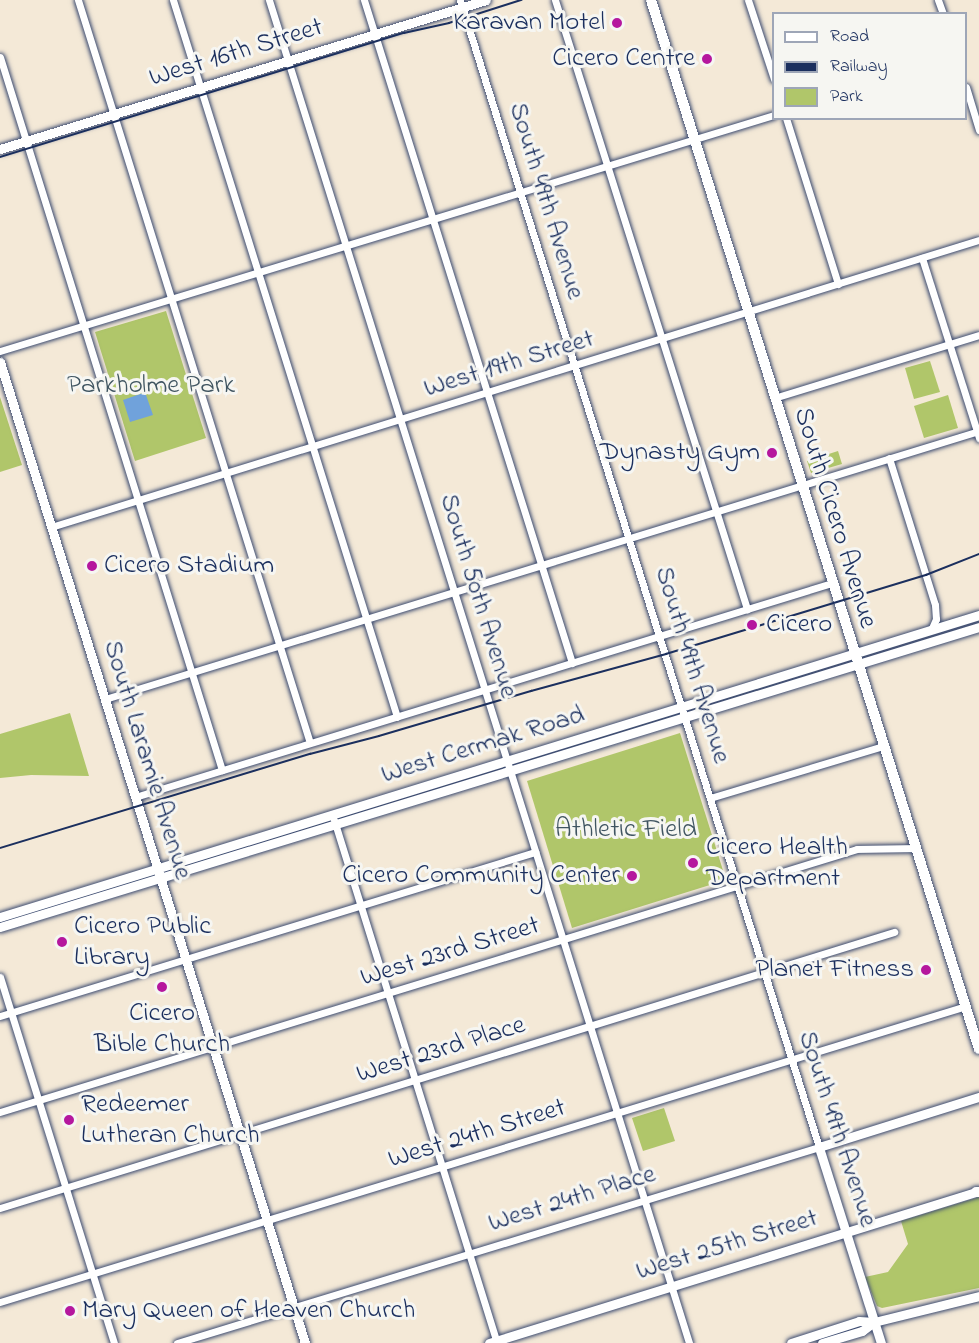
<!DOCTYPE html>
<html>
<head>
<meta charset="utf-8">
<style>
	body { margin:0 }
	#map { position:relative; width:979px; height:1343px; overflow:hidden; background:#f4e9d7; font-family:"Indie Flower",sans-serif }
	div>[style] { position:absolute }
	.green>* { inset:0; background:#b0c66a }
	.water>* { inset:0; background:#70a2db }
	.roads { filter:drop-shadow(0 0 2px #3c4b70) drop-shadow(0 0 2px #3c4b70) }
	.street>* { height:7px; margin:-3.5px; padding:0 3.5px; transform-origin:3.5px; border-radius:3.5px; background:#fff }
	.secondary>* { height:9px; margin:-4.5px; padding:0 4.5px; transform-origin:4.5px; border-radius:4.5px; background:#fff }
	.primary>* { height:10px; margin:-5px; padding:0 5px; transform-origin:5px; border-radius:5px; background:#fff }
	.rail>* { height:1.5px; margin:-0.75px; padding:0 0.75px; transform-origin:0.75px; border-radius:0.75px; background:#1b2f5e }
	.dots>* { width:16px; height:16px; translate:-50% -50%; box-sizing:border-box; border:3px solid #f6f6f2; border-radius:50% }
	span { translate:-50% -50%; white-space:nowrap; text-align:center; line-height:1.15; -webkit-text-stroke:6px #f6f6f2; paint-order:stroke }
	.poi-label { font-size:27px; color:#1b2f5e }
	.right { translate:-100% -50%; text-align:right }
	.left { translate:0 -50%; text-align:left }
	.street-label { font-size:27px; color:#1b2f5e }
	.park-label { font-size:27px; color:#405561 }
	.legend { position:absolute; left:772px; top:12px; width:195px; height:108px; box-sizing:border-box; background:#f6f6f2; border:2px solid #9ea6b7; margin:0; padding:8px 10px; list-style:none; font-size:18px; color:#1b2f5e }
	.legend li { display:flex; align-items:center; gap:12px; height:30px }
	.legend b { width:30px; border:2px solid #9ea6b7 }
</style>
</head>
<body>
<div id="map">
	<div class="green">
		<div style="clip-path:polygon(166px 311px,206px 438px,135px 461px,95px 332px)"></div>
		<div style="clip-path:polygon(930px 361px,940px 392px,914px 399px,905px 368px)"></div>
		<div style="clip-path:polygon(948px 395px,958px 428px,924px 438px,914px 406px)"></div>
		<div style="clip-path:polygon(0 397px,22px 465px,0 472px)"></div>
		<div style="clip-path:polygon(838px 451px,842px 464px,811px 473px,807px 461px)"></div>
		<div style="clip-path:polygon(70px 713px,89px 776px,31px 775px,0 778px,0 734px)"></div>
		<div style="clip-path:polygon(680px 733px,726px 880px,572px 928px,527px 781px)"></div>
		<div style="clip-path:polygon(664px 1108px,675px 1141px,643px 1151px,632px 1118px)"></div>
		<div style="clip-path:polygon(979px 1197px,979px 1288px,882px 1308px,877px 1306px,865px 1277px,888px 1272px,908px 1244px,901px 1221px)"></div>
	</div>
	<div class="water">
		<div style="clip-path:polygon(143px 393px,146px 395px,153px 415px,130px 422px,123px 400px)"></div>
	</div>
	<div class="roads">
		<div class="street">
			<div style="left:78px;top:0;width:778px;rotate:72.66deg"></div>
			<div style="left:173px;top:0;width:751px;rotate:72.65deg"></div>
			<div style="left:269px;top:0;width:1407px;rotate:72.63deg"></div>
			<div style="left:364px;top:0;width:695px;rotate:72.58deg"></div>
			<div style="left:555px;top:0;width:639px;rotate:72.5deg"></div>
			<div style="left:748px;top:0;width:83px;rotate:71.8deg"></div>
			<div style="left:938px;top:0;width:15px;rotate:70deg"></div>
			<div style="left:0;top:57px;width:747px;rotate:72.71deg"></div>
			<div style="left:966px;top:87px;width:45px;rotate:73.2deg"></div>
			<div style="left:786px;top:118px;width:174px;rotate:72.6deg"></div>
			<div style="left:922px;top:258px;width:189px;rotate:72.4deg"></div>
			<div style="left:0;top:351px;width:809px;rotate:-16.96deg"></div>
			<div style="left:774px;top:398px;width:214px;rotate:-17.1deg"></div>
			<div style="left:889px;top:458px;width:154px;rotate:72.6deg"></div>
			<div style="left:935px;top:605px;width:14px;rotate:86deg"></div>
			<div style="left:936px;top:619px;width:12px;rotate:114deg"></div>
			<div style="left:51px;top:527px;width:971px;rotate:-17.19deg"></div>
			<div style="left:105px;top:699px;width:914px;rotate:-17.05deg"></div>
			<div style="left:135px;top:797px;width:729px;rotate:-17.07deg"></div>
			<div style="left:710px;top:798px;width:181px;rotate:-16.7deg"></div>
			<div style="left:334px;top:820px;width:548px;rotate:72.69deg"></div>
			<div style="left:0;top:977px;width:383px;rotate:72.7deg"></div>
			<div style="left:0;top:1016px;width:560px;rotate:-17.04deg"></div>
			<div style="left:0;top:1112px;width:896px;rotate:-17.06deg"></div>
			<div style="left:857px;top:849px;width:58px;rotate:-1deg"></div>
			<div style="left:0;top:1208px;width:936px;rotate:-17.16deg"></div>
			<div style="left:0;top:1302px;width:1010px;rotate:-17.04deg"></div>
			<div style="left:177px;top:1343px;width:671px;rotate:-16.98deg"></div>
			<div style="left:819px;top:1147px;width:1202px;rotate:-107.38deg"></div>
		</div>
		<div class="secondary">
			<div style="left:0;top:149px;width:508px;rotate:-17.04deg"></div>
			<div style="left:0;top:362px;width:1027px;rotate:72.73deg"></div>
			<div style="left:0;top:917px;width:1025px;rotate:-17.14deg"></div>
			<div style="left:0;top:927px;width:1024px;rotate:-17.04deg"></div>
			<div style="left:489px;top:1343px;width:513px;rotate:-17.23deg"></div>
			<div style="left:791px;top:1343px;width:71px;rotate:-17.9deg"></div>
			<div style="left:859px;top:1321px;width:15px;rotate:4deg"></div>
			<div style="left:874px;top:1322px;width:108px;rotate:-13.9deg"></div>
			<div style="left:822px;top:1343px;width:42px;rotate:-16.7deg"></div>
			<div style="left:862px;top:1331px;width:15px;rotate:-37deg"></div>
			<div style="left:881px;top:1343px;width:206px;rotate:-107.6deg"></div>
			<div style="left:819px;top:1147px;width:168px;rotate:-17.4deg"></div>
		</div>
		<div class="primary">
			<div style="left:651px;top:0;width:1099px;rotate:72.64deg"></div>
			<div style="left:976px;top:1192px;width:3px"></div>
		</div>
	</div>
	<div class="rail">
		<div style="left:0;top:157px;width:423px;rotate:-17.1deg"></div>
		<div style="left:404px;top:33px;width:46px;rotate:-12.5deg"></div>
		<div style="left:449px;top:23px;width:76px;rotate:-17.7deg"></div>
		<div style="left:0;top:848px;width:324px;rotate:-16.9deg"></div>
		<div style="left:310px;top:754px;width:71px;rotate:-14.6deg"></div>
		<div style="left:379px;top:736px;width:159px;rotate:-16.5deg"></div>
		<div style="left:531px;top:691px;width:140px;rotate:-15.3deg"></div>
		<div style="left:666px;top:654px;width:272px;rotate:-16.9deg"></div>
		<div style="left:926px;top:575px;width:57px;rotate:-21.6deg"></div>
	</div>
	<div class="dots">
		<div style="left:617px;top:23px;background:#b5179e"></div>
		<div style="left:707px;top:59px;background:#b5179e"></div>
		<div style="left:772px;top:453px;background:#b5179e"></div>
		<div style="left:92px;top:566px;background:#b5179e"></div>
		<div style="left:752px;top:625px;background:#b5179e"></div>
		<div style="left:693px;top:863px;background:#b5179e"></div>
		<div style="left:632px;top:876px;background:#b5179e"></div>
		<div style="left:62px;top:942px;background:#b5179e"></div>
		<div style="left:926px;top:970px;background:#b5179e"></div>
		<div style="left:162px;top:987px;background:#b5179e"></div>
		<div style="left:69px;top:1120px;background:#b5179e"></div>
		<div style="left:70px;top:1311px;background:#b5179e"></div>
	</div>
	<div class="poi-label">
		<span class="right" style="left:605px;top:23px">Karavan Motel</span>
		<span class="right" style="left:695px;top:59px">Cicero Centre</span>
		<span class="right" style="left:760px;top:453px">Dynasty Gym</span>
		<span class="left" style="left:104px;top:566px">Cicero Stadium</span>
		<span class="left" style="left:766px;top:625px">Cicero</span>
		<span class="left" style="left:706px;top:863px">Cicero Health<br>Department</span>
		<span class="right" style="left:620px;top:876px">Cicero Community Center</span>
		<span class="left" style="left:74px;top:942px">Cicero Public<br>Library</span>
		<span class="right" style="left:914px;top:970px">Planet Fitness</span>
		<span style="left:162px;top:1029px">Cicero<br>Bible Church</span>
		<span class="left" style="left:81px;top:1120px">Redeemer<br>Lutheran Church</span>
		<span class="left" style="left:82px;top:1311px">Mary Queen of Heaven Church</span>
	</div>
	<div class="street-label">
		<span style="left:236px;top:53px;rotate:-17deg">West 16th Street</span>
		<span style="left:546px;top:201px;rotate:73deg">South 49th Avenue</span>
		<span style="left:509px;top:364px;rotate:-17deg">West 19th Street</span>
		<span style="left:835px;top:518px;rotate:73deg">South Cicero Avenue</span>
		<span style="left:478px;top:596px;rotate:73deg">South 50th Avenue</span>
		<span style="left:692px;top:665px;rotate:73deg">South 49th Avenue</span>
		<span style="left:483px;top:745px;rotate:-17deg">West Cermak Road</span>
		<span style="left:147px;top:760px;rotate:73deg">South Laramie Avenue</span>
		<span style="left:450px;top:952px;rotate:-17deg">West 23rd Street</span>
		<span style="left:441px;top:1050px;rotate:-17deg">West 23rd Place</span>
		<span style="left:837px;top:1129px;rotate:72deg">South 49th Avenue</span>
		<span style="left:477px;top:1134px;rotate:-17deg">West 24th Street</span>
		<span style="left:572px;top:1199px;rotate:-17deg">West 24th Place</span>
		<span style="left:727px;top:1245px;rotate:-17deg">West 25th Street</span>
	</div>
	<div class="park-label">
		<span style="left:151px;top:386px">Parkholme Park</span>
		<span style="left:626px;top:830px">Athletic Field</span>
	</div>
	<ul class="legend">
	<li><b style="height:8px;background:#fff"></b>Road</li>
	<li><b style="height:8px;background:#1b2f5e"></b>Railway</li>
	<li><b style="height:16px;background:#b0c66a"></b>Park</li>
	</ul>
</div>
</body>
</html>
